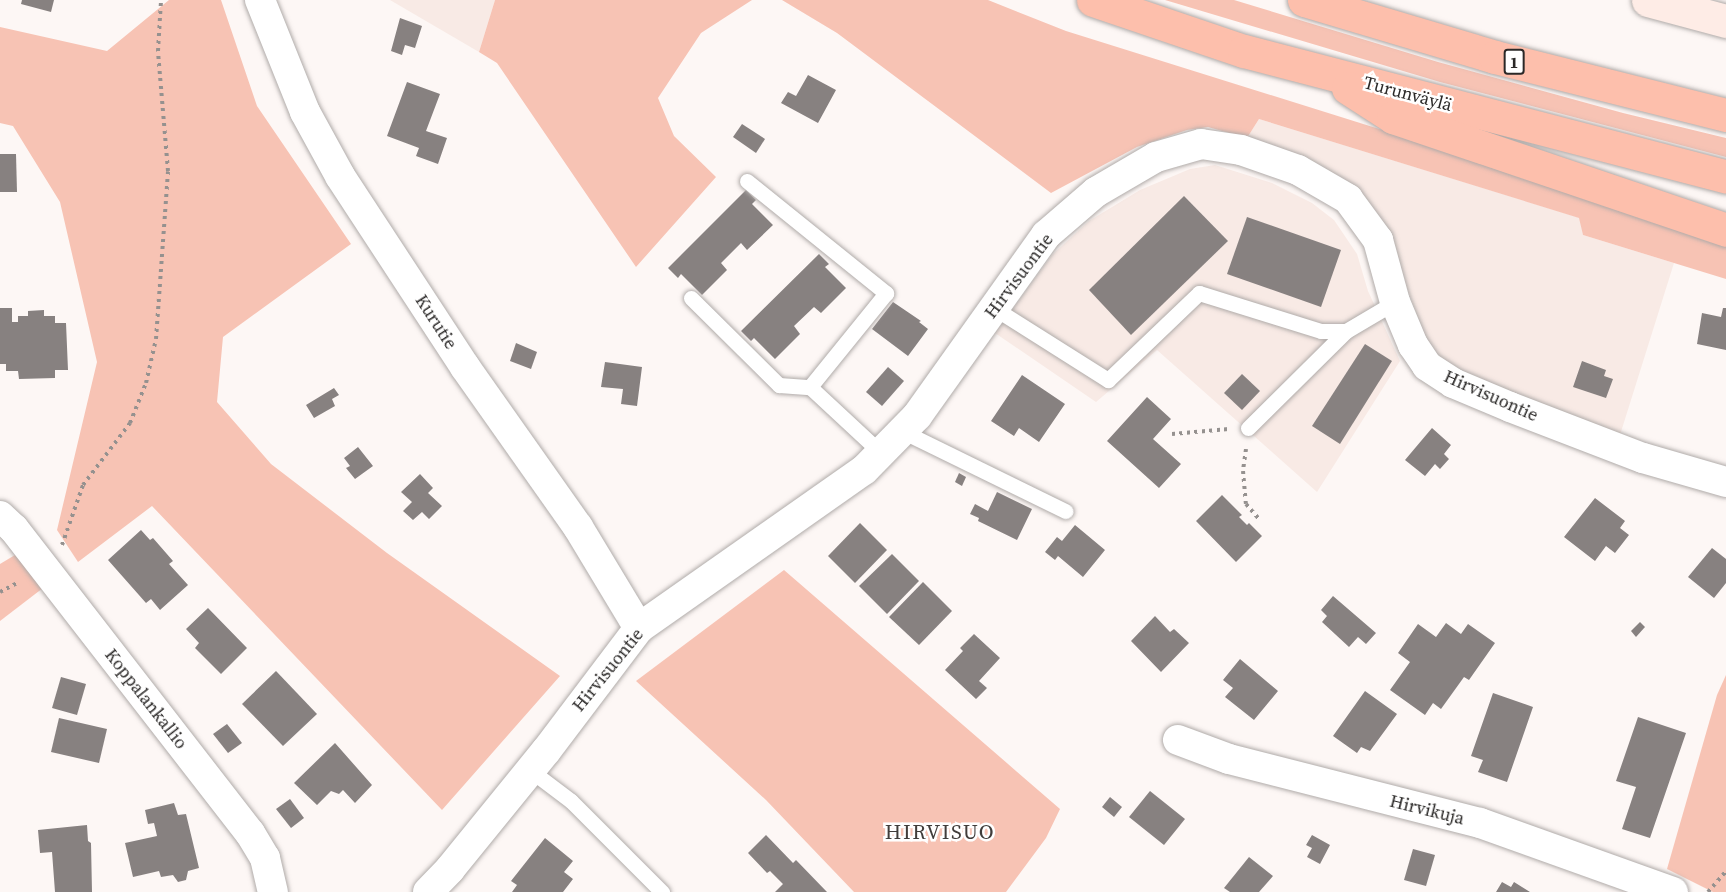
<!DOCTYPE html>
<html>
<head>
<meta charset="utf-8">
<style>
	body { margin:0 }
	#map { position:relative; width:1726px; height:892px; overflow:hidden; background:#fdf7f5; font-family:"Source Serif 4",serif }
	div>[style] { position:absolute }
	.built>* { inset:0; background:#f8eae5 }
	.green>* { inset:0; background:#f7c3b4 }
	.building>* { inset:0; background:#878180 }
	.path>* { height:4px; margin-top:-2px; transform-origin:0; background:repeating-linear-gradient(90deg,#95918f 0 3px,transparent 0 7.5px) }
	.roads { filter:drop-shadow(0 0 2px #b0aba9) drop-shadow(0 0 2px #b0aba9) }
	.lane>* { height:15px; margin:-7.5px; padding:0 7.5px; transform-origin:7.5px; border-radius:7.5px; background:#fff }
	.street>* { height:30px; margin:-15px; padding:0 15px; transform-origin:15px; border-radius:15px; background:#fff }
	.secondary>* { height:33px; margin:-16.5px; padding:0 16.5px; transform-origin:16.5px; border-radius:16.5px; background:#feece6 }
	.highway>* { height:33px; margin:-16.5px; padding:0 16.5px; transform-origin:16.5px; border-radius:16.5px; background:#fdbfac }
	span { translate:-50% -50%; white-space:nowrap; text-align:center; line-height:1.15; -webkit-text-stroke:5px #fff; paint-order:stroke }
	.shield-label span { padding:2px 4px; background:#fff; border:2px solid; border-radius:4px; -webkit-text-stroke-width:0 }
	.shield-label { font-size:16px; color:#2a2827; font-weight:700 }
	.street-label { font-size:18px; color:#2a2827 }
	.quarter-label { font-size:21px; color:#413d3b; letter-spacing:1.5px }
</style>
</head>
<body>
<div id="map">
	<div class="built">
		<div style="clip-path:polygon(390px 0,495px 0,479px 52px)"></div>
		<div style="clip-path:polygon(1259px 119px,1580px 218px,1583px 235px,1674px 263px,1620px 435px,1452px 368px,1432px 351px,1422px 329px,1385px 229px,1247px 138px)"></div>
		<div style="clip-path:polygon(1215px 165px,1272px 183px,1312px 203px,1334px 220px,1357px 254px,1368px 291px,1400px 361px,1317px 492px,1157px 350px,1096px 402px,995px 333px,1052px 255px,1089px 221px,1140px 190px,1190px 169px)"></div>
	</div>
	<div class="green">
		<div style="clip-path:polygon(169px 0,221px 0,257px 106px,351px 244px,223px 337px,217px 402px,271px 464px,387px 553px,560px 676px,442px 810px,152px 506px,78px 562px,57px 530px,97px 362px,60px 202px,13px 126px,0 123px,0 27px,107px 51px)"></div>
		<div style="clip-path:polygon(495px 0,752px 0,701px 33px,658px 98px,674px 136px,716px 177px,636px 267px,497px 63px,479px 52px)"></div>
		<div style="clip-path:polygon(782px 0,988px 0,1066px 31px,1494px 165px,1726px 246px,1726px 279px,1583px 235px,1579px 218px,1259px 119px,1247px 138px,1208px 127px,1187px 130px,1137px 147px,1051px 193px,837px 33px)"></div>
		<div style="clip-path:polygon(1165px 0,1234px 0,1438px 62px,1623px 113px,1726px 138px,1726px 157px,1440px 82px)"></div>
		<div style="clip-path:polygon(15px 555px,43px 588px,0 621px,0 564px)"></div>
		<div style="clip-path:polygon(784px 570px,1060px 809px,1046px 838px,1006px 892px,854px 892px,766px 800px,636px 681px)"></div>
		<div style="clip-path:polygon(1726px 675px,1726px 892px,1713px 892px,1667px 869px,1717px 695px)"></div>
	</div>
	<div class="building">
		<div style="clip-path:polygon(22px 0,54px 0,51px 12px,21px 4px)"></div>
		<div style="clip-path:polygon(400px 18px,422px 26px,415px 48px,405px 45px,402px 55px,391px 51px)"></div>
		<div style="clip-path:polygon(808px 75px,836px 90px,818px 123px,781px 103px,788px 92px,796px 96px)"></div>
		<div style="clip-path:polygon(407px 82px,440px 94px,426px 131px,447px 138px,438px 164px,416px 156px,419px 148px,387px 136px)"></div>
		<div style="clip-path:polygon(742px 124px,765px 139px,756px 153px,733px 137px)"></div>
		<div style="clip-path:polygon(0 154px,16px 154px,17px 192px,0 192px)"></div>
		<div style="clip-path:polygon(746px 190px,756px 200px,752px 204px,773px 225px,747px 250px,741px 243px,721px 263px,727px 270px,702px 295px,681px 274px,678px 278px,668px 268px)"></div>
		<div style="clip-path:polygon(1184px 196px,1228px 241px,1131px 335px,1089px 290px)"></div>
		<div style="clip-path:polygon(1247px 217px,1341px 250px,1321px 307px,1227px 274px)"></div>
		<div style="clip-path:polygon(819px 254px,829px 264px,825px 267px,846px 288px,821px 313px,814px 307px,794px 326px,800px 334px,775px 359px,754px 338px,751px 341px,741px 331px)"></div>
		<div style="clip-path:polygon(893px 302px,921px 321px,919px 322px,928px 329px,908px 356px,872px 329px)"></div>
		<div style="clip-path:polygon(0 308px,12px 308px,12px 322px,18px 322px,18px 316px,28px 316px,28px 311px,44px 310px,44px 316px,55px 316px,55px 323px,66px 323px,68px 370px,55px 370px,55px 378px,19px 379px,18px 371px,6px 371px,6px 364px,0 364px)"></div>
		<div style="clip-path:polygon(1723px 308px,1726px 308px,1726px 350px,1697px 344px,1702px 313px,1721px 317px)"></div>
		<div style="clip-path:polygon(516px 343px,537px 352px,531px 369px,510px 361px)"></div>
		<div style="clip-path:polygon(1365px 344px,1392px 361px,1340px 444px,1312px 426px)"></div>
		<div style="clip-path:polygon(1582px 361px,1606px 370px,1604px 376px,1613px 379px,1606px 398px,1573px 387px)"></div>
		<div style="clip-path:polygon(605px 362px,642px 367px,637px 406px,621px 404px,623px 389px,601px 387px)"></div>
		<div style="clip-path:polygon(888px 367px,904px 381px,882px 406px,866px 392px)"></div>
		<div style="clip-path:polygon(1242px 374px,1260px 391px,1242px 410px,1224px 393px)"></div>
		<div style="clip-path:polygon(1022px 375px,1065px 404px,1039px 442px,1019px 428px,1014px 436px,991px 421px)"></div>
		<div style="clip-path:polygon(334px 388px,339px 395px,332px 399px,335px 406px,314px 418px,306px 405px)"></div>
		<div style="clip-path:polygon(1147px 397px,1171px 419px,1153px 439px,1181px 464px,1159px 488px,1107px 441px)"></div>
		<div style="clip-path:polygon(1432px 428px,1451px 445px,1444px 454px,1449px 459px,1440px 469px,1435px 464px,1425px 476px,1405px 460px)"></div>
		<div style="clip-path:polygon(358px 447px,373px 466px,355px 479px,346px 468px,350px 466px,344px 458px)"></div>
		<div style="clip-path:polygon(959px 473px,966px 477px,962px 486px,955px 482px)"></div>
		<div style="clip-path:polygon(420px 474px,433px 488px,428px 493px,442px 506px,429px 519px,422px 512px,413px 520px,403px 511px,412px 502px,401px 492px)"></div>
		<div style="clip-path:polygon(997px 492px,1032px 509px,1017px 540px,978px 521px,979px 518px,970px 514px,975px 504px,988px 511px)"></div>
		<div style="clip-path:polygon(1222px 495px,1242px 515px,1239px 517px,1247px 525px,1249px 523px,1262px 536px,1236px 562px,1196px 521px)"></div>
		<div style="clip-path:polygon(1595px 498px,1625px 521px,1620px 528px,1629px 535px,1615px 553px,1606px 546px,1595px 561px,1564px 537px)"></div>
		<div style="clip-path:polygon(860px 523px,887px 550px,855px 583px,828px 556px)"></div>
		<div style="clip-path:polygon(1075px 525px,1105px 550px,1083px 577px,1058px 556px,1055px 560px,1045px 552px,1057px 537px,1062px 541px)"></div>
		<div style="clip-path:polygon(141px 530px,150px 540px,153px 538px,173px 561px,169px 564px,188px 585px,160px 610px,151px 599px,146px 603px,108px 560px)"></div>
		<div style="clip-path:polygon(1712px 548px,1726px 559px,1726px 583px,1714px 598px,1688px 577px)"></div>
		<div style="clip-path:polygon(892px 554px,919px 581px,887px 614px,859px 586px)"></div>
		<div style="clip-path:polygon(923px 582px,952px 611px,919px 645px,889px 617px)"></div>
		<div style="clip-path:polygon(1333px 596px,1376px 633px,1366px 644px,1358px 637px,1349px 647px,1322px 622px,1327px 616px,1321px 610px)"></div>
		<div style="clip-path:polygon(208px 608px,247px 648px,221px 674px,195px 648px,199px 643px,186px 629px)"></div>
		<div style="clip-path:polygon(1155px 616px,1170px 632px,1174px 629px,1189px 643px,1161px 672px,1131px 641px)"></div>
		<div style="clip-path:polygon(1640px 622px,1645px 627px,1636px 637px,1631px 631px)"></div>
		<div style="clip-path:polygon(1446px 623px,1461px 634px,1468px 624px,1495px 643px,1469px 680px,1464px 677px,1441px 709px,1433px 703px,1425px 715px,1390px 690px,1410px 662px,1398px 653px,1418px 624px,1436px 637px)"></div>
		<div style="clip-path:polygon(974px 634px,1000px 658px,979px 681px,987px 688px,976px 699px,945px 670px,963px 651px,960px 648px)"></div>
		<div style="clip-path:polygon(1240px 659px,1278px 691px,1254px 720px,1225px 697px,1233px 688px,1223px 680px)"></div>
		<div style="clip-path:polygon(276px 671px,317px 714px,283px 746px,242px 704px)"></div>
		<div style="clip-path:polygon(61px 677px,86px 684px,77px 715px,52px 708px)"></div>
		<div style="clip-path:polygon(1365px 691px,1397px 714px,1370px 751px,1361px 747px,1357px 753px,1333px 736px)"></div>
		<div style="clip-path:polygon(1493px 693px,1533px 707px,1507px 782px,1478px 772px,1483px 760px,1471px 756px)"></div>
		<div style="clip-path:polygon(1638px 717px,1686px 733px,1650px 838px,1622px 829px,1636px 787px,1616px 781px)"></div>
		<div style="clip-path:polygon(59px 718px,107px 729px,99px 763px,51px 752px)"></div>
		<div style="clip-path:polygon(227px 724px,242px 743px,228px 753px,213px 734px)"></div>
		<div style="clip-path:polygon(335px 743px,372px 785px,355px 803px,343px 790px,339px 794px,331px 791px,317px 805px,294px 783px)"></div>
		<div style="clip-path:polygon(1150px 791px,1185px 819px,1164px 845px,1129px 817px)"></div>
		<div style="clip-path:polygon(1110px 797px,1122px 807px,1114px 817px,1102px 807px)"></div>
		<div style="clip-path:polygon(290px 799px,304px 818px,291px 828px,276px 809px)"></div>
		<div style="clip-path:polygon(174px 803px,178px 815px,186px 814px,199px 868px,188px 871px,186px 880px,178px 882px,173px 875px,161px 877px,159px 871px,133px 877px,125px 843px,157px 836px,154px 823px,148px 824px,145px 810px)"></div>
		<div style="clip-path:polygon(87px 825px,88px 841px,91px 843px,92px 892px,55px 892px,52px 852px,40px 853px,38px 830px)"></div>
		<div style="clip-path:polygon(766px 835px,793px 863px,796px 860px,827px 892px,775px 892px,783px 884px,770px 871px,767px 873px,748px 853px)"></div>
		<div style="clip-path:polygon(1312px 835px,1330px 845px,1320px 864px,1307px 857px,1312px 848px,1306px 845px)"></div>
		<div style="clip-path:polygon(545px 838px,573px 861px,564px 872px,573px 879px,563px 892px,512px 892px,517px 885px,511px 881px)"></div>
		<div style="clip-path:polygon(1413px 849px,1435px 855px,1426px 886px,1404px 880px)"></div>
		<div style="clip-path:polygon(1249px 857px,1273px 876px,1259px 892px,1230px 892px,1224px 888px)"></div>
		<div style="clip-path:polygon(1502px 882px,1511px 887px,1514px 882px,1530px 892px,1496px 892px)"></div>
	</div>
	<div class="path">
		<div style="left:1172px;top:434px;width:57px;rotate:-5deg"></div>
		<div style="left:1246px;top:449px;width:22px;rotate:98deg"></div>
		<div style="left:1243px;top:471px;width:33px;rotate:85deg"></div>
		<div style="left:1246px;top:504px;width:21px;rotate:49deg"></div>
		<div style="left:62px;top:545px;width:64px;rotate:-70.7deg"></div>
		<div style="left:83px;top:485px;width:78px;rotate:-52.8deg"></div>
		<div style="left:130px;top:423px;width:43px;rotate:-68.2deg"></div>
		<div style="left:146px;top:383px;width:45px;rotate:-77.2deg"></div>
		<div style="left:156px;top:339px;width:168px;rotate:-85.9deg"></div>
		<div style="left:168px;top:171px;width:120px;rotate:-94.8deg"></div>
		<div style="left:158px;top:51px;width:51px;rotate:-86.6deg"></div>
		<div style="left:0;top:592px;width:21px;rotate:-28deg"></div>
		<div style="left:1708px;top:892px;width:28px;rotate:-49deg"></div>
	</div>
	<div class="roads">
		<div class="lane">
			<div style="left:747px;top:181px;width:179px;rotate:38.9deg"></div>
			<div style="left:886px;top:293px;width:121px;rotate:129deg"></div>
			<div style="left:691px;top:298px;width:124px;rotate:44.7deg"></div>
			<div style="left:779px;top:385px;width:31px;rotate:4deg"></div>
			<div style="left:810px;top:387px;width:97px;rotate:42.9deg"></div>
			<div style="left:994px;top:308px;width:135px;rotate:32.3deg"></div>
			<div style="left:1108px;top:380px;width:126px;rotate:-43.7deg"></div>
			<div style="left:1199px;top:293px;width:128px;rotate:17.3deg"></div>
			<div style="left:1321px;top:331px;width:25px"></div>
			<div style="left:1248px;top:428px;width:138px;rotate:-44.7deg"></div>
			<div style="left:1346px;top:331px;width:57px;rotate:-30.6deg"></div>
			<div style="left:902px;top:431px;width:182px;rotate:26.1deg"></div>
			<div style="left:530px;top:770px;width:51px;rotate:37.1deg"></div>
			<div style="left:571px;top:801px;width:129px;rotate:45deg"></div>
		</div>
		<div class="street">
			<div style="left:260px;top:0;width:121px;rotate:68.1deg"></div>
			<div style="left:305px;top:112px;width:73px;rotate:61.3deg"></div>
			<div style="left:340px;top:176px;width:228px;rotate:56.8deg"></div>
			<div style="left:465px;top:367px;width:196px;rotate:54.8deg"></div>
			<div style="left:578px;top:527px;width:118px;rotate:58.9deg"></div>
			<div style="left:0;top:516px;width:19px;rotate:43deg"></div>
			<div style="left:14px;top:529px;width:385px;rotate:52.2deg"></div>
			<div style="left:250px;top:833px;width:29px;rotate:59deg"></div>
			<div style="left:265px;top:858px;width:35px;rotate:77deg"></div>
			<div style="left:1178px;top:740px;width:54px;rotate:20.4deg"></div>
			<div style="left:1229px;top:759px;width:259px;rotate:14.3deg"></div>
			<div style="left:1480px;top:823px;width:205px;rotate:19.7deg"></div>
			<div style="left:428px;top:892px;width:32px;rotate:-46deg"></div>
			<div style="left:450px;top:869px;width:152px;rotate:-50.9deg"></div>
			<div style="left:546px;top:751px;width:154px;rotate:-52.9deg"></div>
			<div style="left:639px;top:628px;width:275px;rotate:-35.1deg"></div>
			<div style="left:864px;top:470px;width:76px;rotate:-45.5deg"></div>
			<div style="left:917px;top:416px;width:222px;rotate:-54.5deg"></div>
			<div style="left:1046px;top:235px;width:66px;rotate:-40.7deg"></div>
			<div style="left:1096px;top:192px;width:69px;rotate:-30.3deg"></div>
			<div style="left:1156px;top:157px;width:47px;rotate:-16.1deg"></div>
			<div style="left:1201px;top:144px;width:40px;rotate:8.5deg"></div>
			<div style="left:1241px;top:150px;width:60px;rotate:19.3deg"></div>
			<div style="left:1298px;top:170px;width:58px;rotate:30.1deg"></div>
			<div style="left:1348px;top:199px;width:51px;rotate:53.8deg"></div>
			<div style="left:1378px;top:240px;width:64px;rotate:74.7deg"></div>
			<div style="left:1395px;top:302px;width:47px;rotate:67.3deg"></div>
			<div style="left:1413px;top:345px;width:25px;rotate:56deg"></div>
			<div style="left:1427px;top:366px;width:31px;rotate:33deg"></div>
			<div style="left:1453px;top:383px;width:62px;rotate:22.8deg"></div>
			<div style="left:1510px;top:407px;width:142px;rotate:21deg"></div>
			<div style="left:1643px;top:458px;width:86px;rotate:16.1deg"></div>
		</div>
		<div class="secondary">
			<div style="left:1648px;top:0;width:81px;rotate:15.1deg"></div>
		</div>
		<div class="highway">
			<div style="left:1093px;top:0;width:159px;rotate:18.7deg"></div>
			<div style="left:1244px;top:51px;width:498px;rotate:14.6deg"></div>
			<div style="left:1304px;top:0;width:199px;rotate:16.6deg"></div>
			<div style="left:1495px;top:57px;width:238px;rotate:14.1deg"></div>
			<div style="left:1348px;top:88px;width:54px;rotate:32.8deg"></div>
			<div style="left:1393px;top:117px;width:352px;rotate:18.7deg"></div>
		</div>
	</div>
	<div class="shield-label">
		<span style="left:1514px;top:62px">1</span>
	</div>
	<div class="street-label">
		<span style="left:1408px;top:94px;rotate:15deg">Turunväylä</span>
		<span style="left:1019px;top:276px;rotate:-53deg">Hirvisuontie</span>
		<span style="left:436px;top:322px;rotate:57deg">Kurutie</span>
		<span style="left:1491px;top:396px;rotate:24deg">Hirvisuontie</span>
		<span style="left:608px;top:670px;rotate:-51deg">Hirvisuontie</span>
		<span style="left:146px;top:699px;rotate:52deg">Koppalankallio</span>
		<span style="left:1427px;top:810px;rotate:14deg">Hirvikuja</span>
	</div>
	<div class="quarter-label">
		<span style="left:940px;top:832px">HIRVISUO</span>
	</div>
</div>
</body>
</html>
